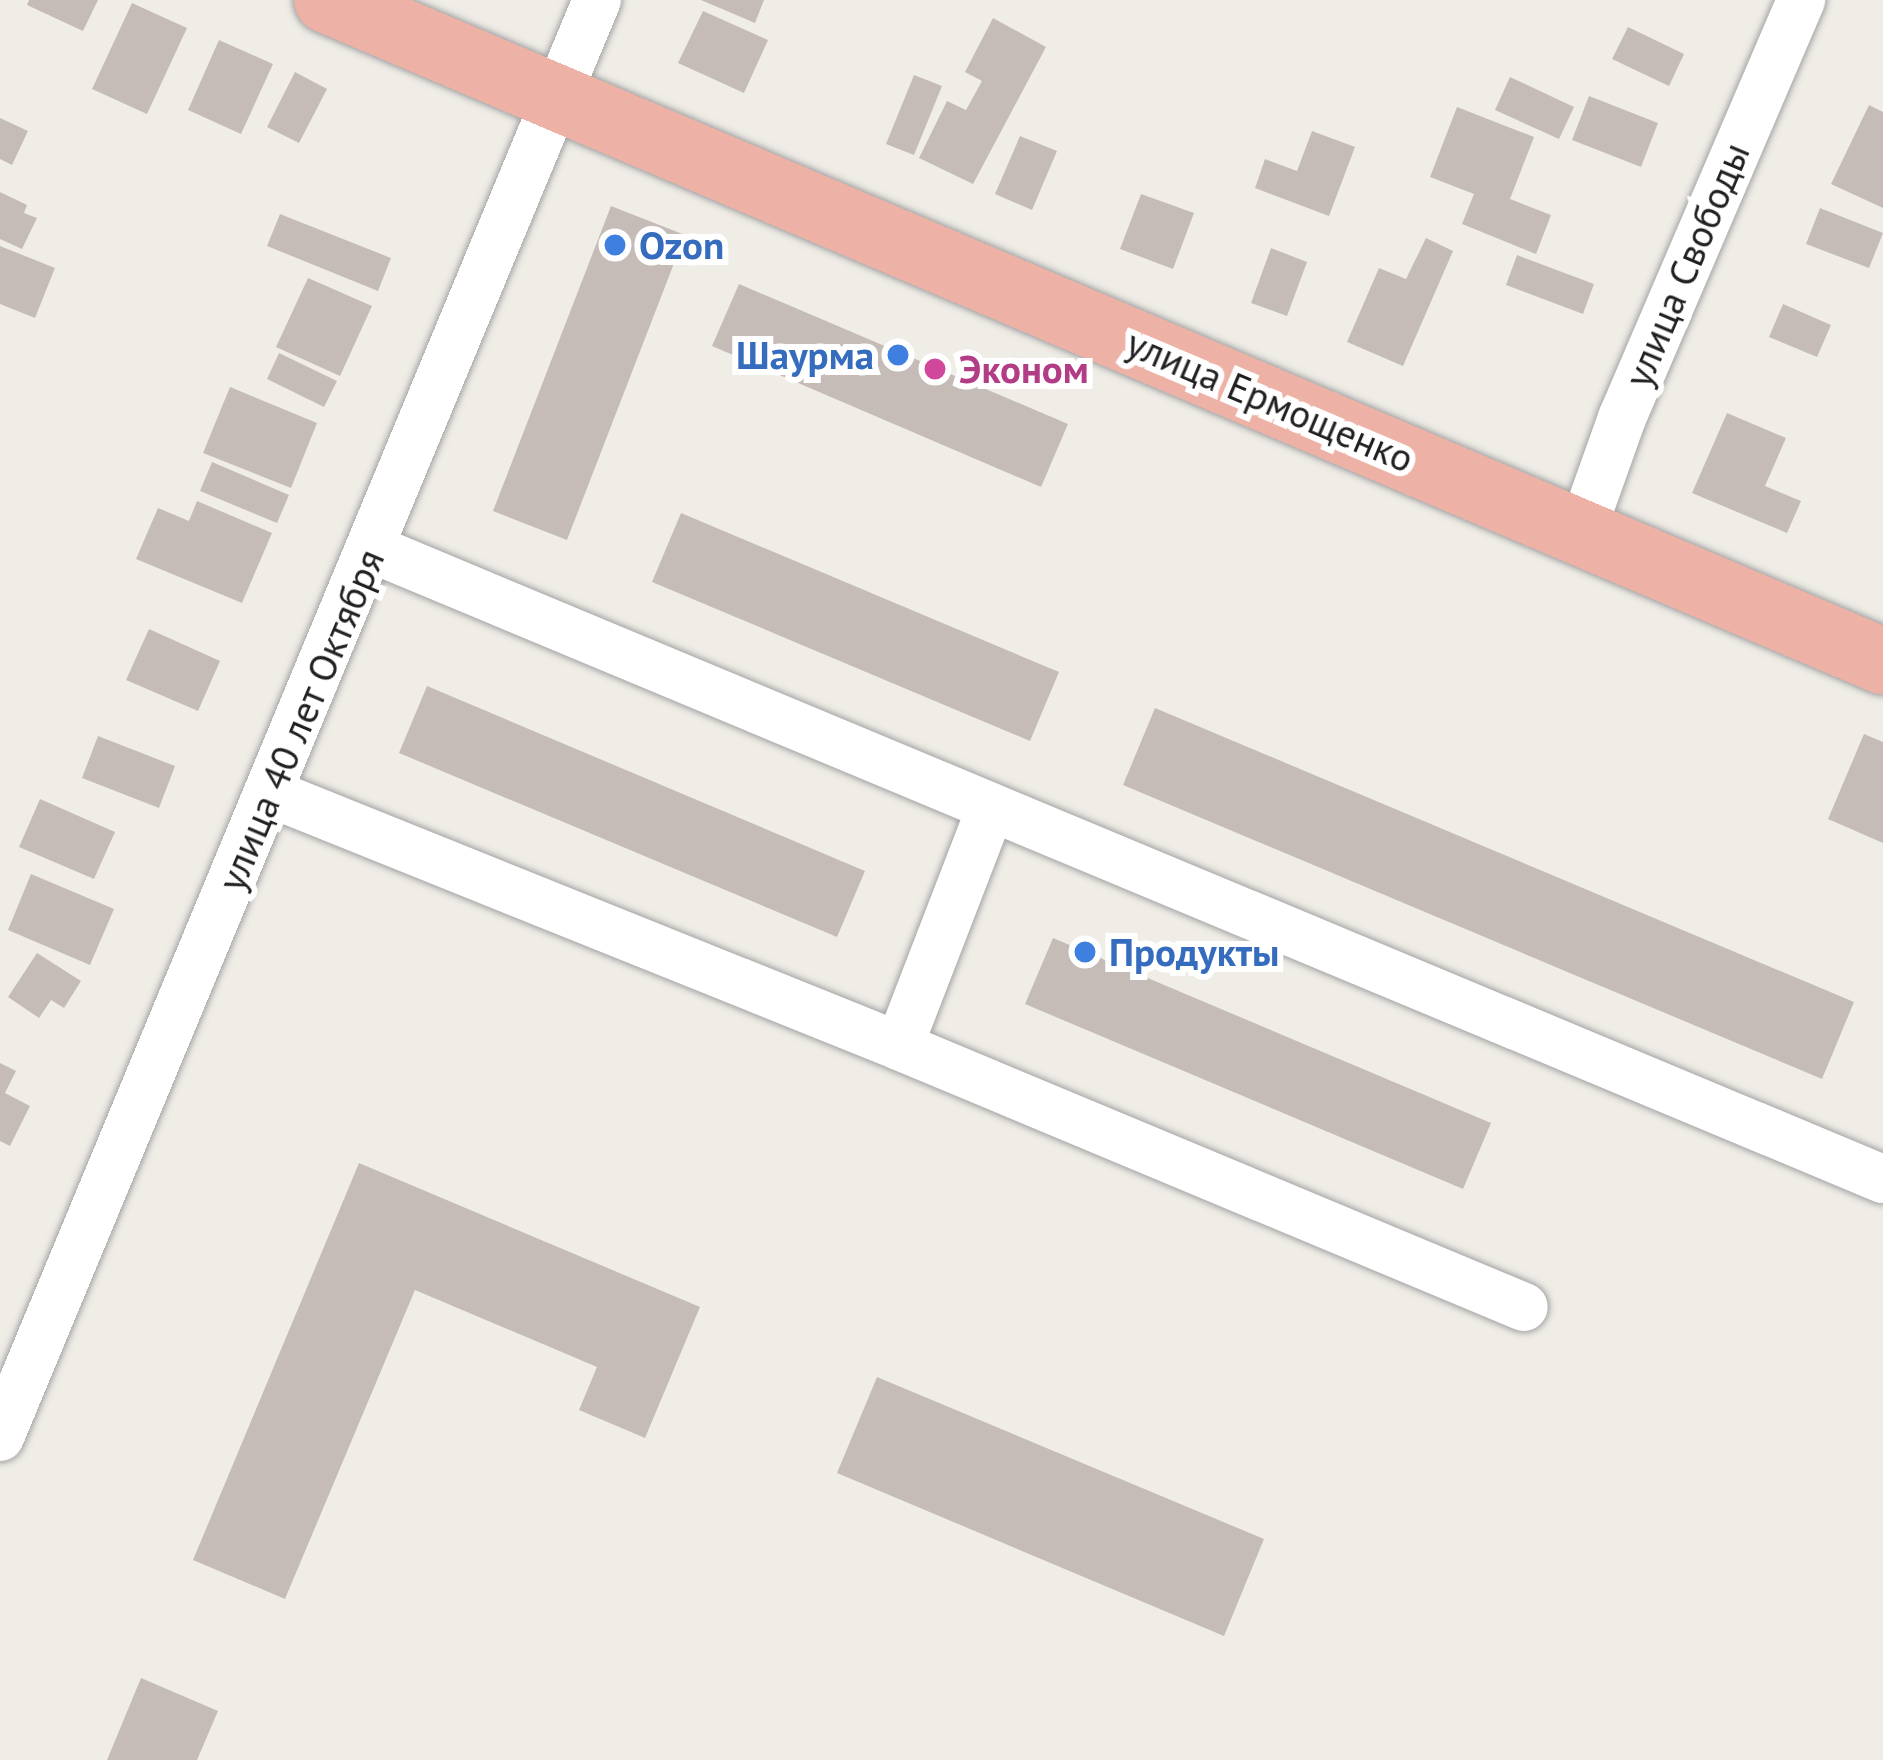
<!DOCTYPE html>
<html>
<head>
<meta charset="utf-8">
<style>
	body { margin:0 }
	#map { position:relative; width:1883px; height:1760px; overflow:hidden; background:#f0ede7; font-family:"PT Sans",sans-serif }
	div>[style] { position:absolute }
	.building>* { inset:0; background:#c5bcb7 }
	.roads { filter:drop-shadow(0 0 3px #a4a4a4) drop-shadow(0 0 3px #a4a4a4) }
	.minor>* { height:48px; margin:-24px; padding:0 24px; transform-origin:24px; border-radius:24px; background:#fff }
	.trunk>* { height:66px; margin:-33px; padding:0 33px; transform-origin:33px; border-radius:33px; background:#eeb1a6 }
	.dots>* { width:33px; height:33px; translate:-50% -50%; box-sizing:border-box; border:6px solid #fff; border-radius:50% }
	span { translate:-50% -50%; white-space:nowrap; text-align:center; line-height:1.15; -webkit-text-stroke:12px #fff; paint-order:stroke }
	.shop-label { font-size:39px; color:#366cbe; font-weight:700 }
	.left { translate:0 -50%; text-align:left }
	.right { translate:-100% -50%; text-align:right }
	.street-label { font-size:39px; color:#202020 }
	.hotel-label { font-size:39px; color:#b23c85; font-weight:700 }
</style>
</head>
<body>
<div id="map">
	<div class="building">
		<div style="clip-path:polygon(29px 0,98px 0,83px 31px,27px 5px)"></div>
		<div style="clip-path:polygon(701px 0,764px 0,755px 23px)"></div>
		<div style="clip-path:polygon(132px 3px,187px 28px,147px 114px,92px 89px)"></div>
		<div style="clip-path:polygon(703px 11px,768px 40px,744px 93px,678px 63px)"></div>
		<div style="clip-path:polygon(993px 18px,1046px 47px,973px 184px,919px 158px,947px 101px,966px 110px,982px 81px,965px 72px)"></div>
		<div style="clip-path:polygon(1628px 27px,1684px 54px,1669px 86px,1612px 59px)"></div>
		<div style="clip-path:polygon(219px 40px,273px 64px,241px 134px,188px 110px)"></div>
		<div style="clip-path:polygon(295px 72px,327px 89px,299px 143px,267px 127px)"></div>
		<div style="clip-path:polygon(914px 75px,942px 86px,914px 155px,886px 144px)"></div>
		<div style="clip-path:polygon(1510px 77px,1574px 107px,1559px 139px,1495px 110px)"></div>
		<div style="clip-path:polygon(1589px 96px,1658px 123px,1641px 167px,1572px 140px)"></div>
		<div style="clip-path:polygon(1869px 105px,1883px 112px,1883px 208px,1831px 184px)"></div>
		<div style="clip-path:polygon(1457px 107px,1534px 137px,1510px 199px,1551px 215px,1536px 254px,1462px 224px,1474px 194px,1430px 177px)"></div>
		<div style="clip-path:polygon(0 118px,28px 131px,12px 165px,0 159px)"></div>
		<div style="clip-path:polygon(1312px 131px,1355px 147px,1329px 216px,1255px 188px,1265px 159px,1297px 171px)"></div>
		<div style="clip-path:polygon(1020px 136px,1057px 151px,1032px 210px,995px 194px)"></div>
		<div style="clip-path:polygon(0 192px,27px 205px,24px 213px,37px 218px,22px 249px,0 239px)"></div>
		<div style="clip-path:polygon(1141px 194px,1194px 213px,1173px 269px,1120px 249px)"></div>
		<div style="clip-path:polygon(611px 206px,685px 235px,567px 540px,493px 511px)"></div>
		<div style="clip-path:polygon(1820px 208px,1883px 233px,1869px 268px,1806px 244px)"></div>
		<div style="clip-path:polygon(280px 214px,391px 258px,378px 291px,267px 246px)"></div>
		<div style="clip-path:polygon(1426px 238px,1453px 251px,1403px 366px,1347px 342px,1379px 268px,1406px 279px)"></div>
		<div style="clip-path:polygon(0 246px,55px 268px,35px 318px,0 304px)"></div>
		<div style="clip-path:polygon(1271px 248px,1307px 262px,1287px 316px,1251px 303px)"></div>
		<div style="clip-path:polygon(1517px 255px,1594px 284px,1583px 314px,1506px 285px)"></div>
		<div style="clip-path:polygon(308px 278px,372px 306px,340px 376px,276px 347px)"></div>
		<div style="clip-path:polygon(739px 284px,1068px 424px,1041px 487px,712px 346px)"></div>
		<div style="clip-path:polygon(1783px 304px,1831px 325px,1817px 357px,1769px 337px)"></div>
		<div style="clip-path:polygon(279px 353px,337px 381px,324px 407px,267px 379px)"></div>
		<div style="clip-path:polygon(230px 387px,317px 423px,291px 488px,203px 453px)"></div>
		<div style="clip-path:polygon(1727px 413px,1786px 438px,1765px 486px,1801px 501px,1787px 533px,1692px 493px)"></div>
		<div style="clip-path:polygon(212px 462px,289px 495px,277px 523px,200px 491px)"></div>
		<div style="clip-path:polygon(197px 501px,272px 533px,242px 603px,136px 559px,158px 508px,189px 521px)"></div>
		<div style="clip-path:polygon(681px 513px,1059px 672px,1030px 741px,652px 582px)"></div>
		<div style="clip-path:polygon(149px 629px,220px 661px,198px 711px,126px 680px)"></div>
		<div style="clip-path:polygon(427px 686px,865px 871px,837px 937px,399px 753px)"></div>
		<div style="clip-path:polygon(1155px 708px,1854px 1002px,1822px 1079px,1123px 785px)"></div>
		<div style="clip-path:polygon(1864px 734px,1883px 742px,1883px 843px,1828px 819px)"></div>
		<div style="clip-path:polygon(98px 736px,175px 766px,159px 808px,82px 778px)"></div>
		<div style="clip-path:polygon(40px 799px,115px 832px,94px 879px,19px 847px)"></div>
		<div style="clip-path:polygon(31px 874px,114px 909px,90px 965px,8px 930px)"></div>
		<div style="clip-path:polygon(1053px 938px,1491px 1123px,1463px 1189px,1025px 1004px)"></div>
		<div style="clip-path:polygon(37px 953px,81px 981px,64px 1008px,51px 1000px,39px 1018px,8px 997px)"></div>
		<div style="clip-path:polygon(0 1063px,16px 1071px,5px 1093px,30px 1106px,10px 1146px,0 1141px)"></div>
		<div style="clip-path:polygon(359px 1163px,700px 1307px,645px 1438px,579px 1410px,597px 1367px,415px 1290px,285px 1599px,193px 1560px)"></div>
		<div style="clip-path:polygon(877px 1377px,1264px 1539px,1224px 1636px,837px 1473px)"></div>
		<div style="clip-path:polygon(141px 1678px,218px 1711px,197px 1760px,107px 1760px)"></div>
	</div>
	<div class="roads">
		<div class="minor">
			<div style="left:1581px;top:533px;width:122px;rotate:-70.4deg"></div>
			<div style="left:1622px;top:418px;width:455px;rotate:-66.8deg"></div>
			<div style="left:373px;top:549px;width:1636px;rotate:22.65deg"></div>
			<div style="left:270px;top:793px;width:678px;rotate:21.91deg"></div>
			<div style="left:899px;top:1046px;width:677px;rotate:22.67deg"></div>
			<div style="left:899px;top:1046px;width:256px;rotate:-68.9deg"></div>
			<div style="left:0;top:1437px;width:1556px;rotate:-67.44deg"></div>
		</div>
		<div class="trunk">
			<div style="left:327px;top:0;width:1691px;rotate:23.02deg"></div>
		</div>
	</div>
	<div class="dots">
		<div style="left:615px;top:245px;background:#3f7fe0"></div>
		<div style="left:898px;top:355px;background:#3f7fe0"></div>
		<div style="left:935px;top:369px;background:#d1479c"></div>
		<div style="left:1085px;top:952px;background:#3f7fe0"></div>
	</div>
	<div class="shop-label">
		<span class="left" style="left:639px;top:245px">Ozon</span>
		<span class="right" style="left:874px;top:355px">Шаурма</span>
		<span class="left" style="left:1109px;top:952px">Продукты</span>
	</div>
	<div class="street-label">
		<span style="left:1687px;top:265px;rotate:-67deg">улица Свободы</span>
		<span style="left:1270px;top:401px;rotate:23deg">улица Ермощенко</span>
		<span style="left:301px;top:720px;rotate:-67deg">улица 40 лет Октября</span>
	</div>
	<div class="hotel-label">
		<span class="left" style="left:959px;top:369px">Эконом</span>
	</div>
</div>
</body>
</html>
